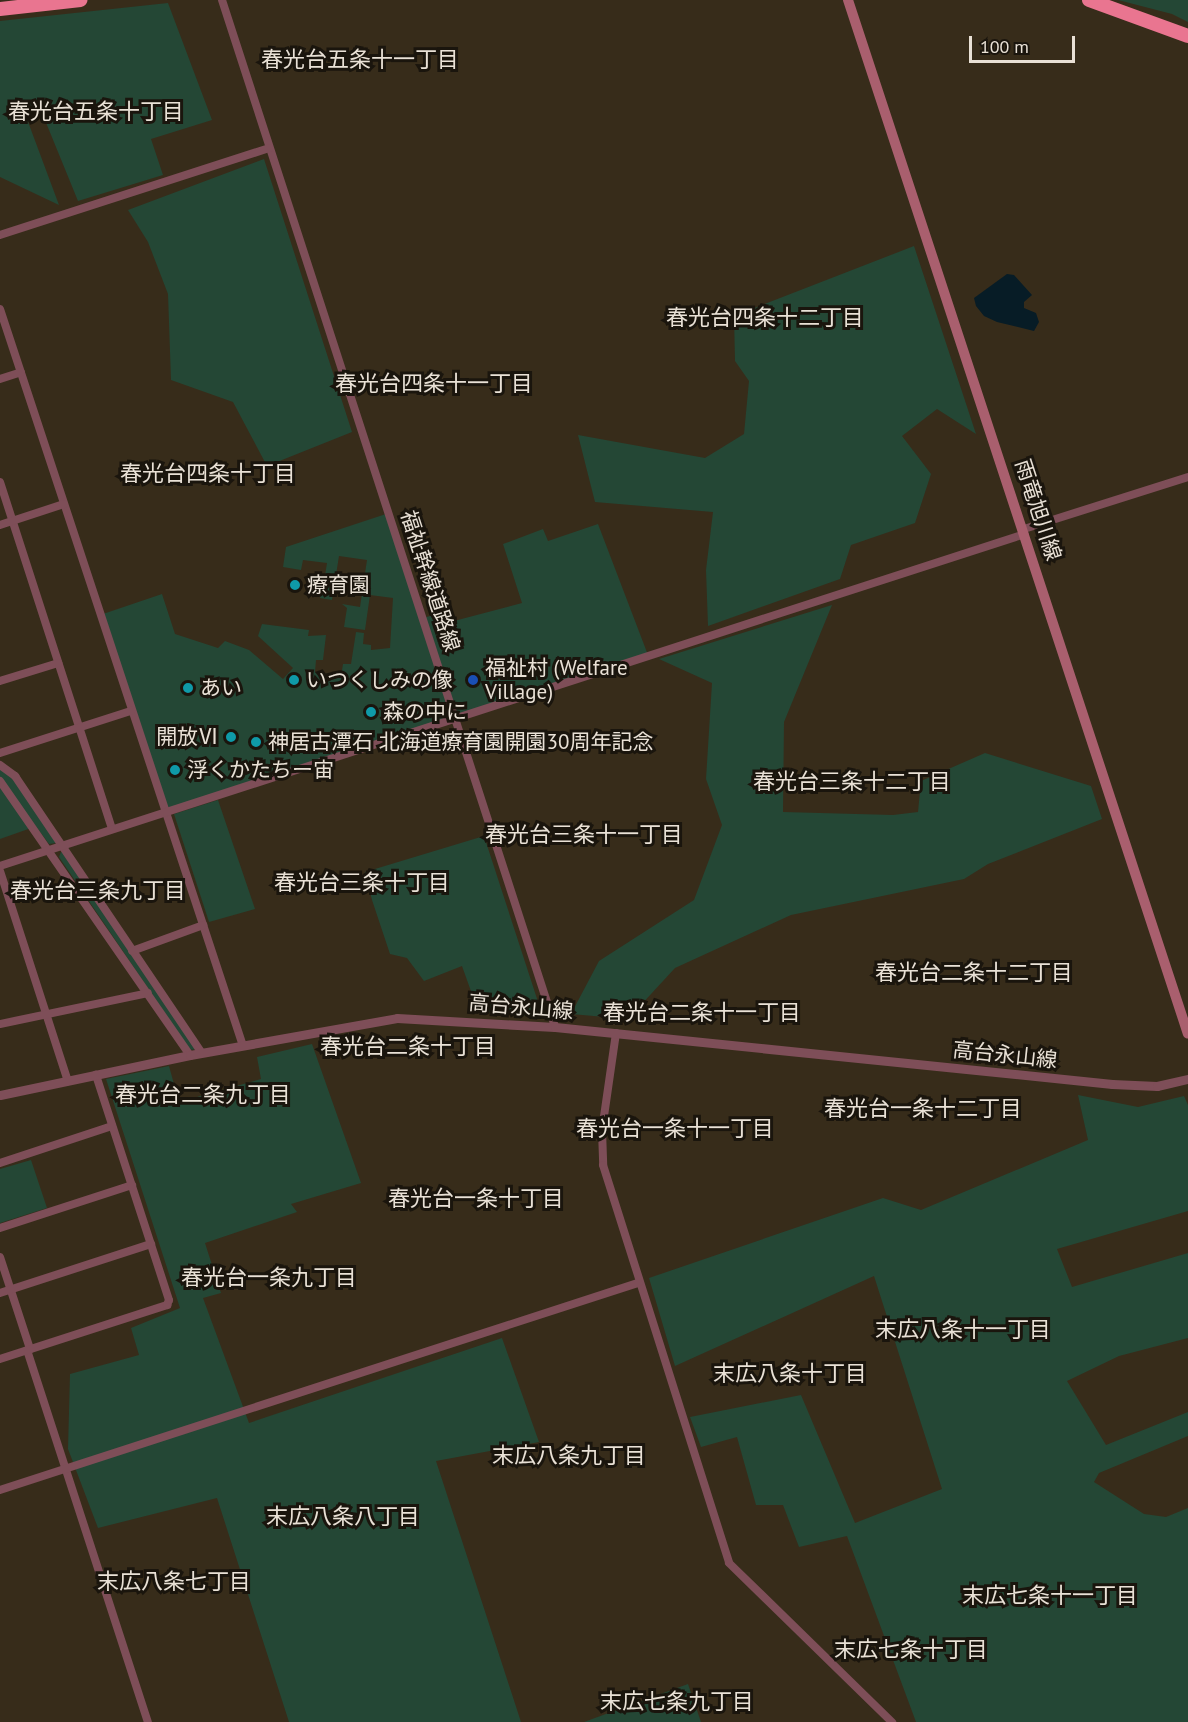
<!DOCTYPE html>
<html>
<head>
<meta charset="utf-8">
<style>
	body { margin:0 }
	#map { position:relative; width:1188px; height:1722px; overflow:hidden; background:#372c1a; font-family:"PT Sans","Noto Sans JP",sans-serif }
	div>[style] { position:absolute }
	.green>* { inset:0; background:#244735 }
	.water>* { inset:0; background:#071c26 }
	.minor>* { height:8px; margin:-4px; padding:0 4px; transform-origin:4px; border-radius:4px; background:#7e4e58 }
	.tertiary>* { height:9px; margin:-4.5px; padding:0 4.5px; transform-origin:4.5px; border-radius:4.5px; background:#7e4e58 }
	.secondary>* { height:10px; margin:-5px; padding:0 5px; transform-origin:5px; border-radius:5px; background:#a95f6e }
	.motorway>* { height:14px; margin:-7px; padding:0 7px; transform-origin:7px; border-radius:7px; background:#e97590 }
	.dots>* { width:16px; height:16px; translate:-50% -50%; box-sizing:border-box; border:3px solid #1a150d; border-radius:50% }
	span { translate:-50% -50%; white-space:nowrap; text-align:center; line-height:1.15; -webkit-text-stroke:6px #1a150d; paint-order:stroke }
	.street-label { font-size:21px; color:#e9e1d6 }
	.poi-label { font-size:21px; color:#e9e1d6 }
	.left { translate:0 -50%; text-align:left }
	.right { translate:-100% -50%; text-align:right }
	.neighbourhood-label { font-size:22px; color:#e9e1d6 }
	.scale { position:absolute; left:969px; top:36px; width:106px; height:27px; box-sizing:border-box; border:3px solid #e9e1d6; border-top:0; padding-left:8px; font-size:18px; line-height:21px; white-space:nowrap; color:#e9e1d6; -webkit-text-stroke:4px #1a150d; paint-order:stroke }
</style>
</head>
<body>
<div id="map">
	<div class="green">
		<div style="clip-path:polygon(1118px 0,1188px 0,1188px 22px,1172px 14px)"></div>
		<div style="clip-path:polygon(168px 3px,212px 120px,151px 139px,163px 175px,78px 201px,38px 103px,24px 111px,59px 205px,0 177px,0 21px)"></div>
		<div style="clip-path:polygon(264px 159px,352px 432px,267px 466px,233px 402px,171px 380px,168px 294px,148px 242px,128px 210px)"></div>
		<div style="clip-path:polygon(914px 246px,976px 434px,937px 409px,902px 436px,931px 474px,915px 523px,851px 545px,840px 579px,708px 626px,706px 570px,713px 512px,595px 502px,578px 435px,705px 458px,744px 434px,749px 381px,735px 361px,734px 316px)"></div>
		<div style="clip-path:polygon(389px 513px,423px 618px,448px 611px,454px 621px,522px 603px,503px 544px,543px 529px,548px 541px,598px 524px,648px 655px,164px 812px,100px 615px,162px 594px,175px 634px,218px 648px,225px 641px,249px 650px,283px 679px,293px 668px,258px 636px,262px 624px,309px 630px,308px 636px,326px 635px,323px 660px,316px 660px,315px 672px,341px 676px,343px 664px,351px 664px,356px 632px,364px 633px,363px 644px,371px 645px,371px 650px,390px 648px,393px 598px,370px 595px,365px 630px,344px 627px,347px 608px,342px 604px,360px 607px,367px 560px,339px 556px,332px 600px,320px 598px,321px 591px,313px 590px,312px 580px,324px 582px,327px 563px,303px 560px,301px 570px,283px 567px,286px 547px)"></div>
		<div style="clip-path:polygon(832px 605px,784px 722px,783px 812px,893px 815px,918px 812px,921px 781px,985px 753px,1091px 786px,1102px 819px,988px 864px,964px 879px,791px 915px,675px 968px,628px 1019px,571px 1014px,599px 961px,694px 900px,722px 825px,706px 779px,712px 683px,659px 659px)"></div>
		<div style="clip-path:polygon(0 768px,13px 778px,56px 843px,49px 844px,0 778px)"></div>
		<div style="clip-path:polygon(0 781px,34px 827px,0 839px)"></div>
		<div style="clip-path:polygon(218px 800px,255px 909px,209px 922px,174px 814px)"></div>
		<div style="clip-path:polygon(484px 836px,542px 1014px,539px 1017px,478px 1011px,462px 966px,424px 981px,407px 958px,390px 954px,372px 900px,365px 872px)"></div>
		<div style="clip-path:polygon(61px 852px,65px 853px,197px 1049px,190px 1050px,59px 857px)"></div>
		<div style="clip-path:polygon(312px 1044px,361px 1183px,291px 1204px,297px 1212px,205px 1243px,221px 1293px,203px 1298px,249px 1423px,502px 1338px,539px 1442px,436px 1461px,521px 1722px,289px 1722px,217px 1498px,98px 1528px,68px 1449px,70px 1374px,139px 1355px,131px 1328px,180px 1308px,106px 1079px,169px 1066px,179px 1102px,261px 1079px,257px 1057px)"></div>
		<div style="clip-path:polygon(1078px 1095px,1138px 1107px,1184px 1096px,1188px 1105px,1188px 1211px,1057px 1249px,1072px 1287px,1188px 1253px,1188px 1338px,1119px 1356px,1067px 1381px,1106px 1445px,1188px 1412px,1188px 1436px,1099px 1473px,1094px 1482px,1144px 1514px,1166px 1517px,1188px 1508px,1188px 1722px,916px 1722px,847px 1536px,799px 1547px,783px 1505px,756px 1505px,737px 1437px,701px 1447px,690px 1417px,801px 1395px,855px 1523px,942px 1489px,874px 1276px,675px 1366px,649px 1278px,883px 1198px,921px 1210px,1088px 1140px)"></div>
		<div style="clip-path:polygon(31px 1160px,47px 1208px,0 1223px,0 1169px)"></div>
		<div style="clip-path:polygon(688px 1684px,701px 1722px,584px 1722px)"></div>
	</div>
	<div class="water">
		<div style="clip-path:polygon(1007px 274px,1014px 275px,1032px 295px,1024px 302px,1024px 308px,1036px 313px,1039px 322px,1034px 331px,997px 322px,984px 316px,976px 306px,974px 298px)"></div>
	</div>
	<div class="minor">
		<div style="left:222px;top:0;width:1080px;rotate:72.03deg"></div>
		<div style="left:0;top:235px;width:283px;rotate:-17.9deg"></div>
		<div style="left:0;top:309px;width:776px;rotate:71.75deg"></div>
		<div style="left:0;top:379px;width:22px;rotate:-18deg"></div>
		<div style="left:0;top:482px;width:364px;rotate:72.1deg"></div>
		<div style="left:0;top:525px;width:67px;rotate:-18.2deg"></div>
		<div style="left:1024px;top:529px;width:172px;rotate:-17.6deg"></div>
		<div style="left:0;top:681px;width:61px;rotate:-17.2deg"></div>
		<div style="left:0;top:753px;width:138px;rotate:-17.8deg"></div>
		<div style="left:0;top:765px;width:19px;rotate:36deg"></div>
		<div style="left:15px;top:776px;width:334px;rotate:56deg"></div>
		<div style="left:0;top:781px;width:333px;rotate:55.3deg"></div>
		<div style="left:0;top:866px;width:1077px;rotate:-17.95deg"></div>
		<div style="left:0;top:871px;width:221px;rotate:72.1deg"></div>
		<div style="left:132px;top:951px;width:76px;rotate:-20.1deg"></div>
		<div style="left:0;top:1024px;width:151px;rotate:-11.8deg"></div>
		<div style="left:616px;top:1033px;width:98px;rotate:98.2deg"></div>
		<div style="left:602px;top:1130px;width:35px;rotate:88deg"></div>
		<div style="left:603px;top:1165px;width:417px;rotate:72.4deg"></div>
		<div style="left:729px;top:1563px;width:228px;rotate:44.3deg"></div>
		<div style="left:0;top:1163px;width:118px;rotate:-18.3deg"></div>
		<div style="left:0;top:1228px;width:139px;rotate:-18deg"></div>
		<div style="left:0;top:1257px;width:97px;rotate:71.9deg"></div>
		<div style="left:0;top:1293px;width:159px;rotate:-18deg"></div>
		<div style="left:27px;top:1350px;width:391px;rotate:72deg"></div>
		<div style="left:0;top:1359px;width:176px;rotate:-17.9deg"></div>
		<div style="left:167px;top:1305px;width:5px;rotate:-68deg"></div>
		<div style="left:169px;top:1300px;width:237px;rotate:-108deg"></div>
		<div style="left:0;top:1490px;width:671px;rotate:-17.98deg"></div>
	</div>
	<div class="tertiary">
		<div style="left:0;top:1095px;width:194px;rotate:-11.9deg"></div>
		<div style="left:190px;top:1055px;width:210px;rotate:-10.1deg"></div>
		<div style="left:397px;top:1018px;width:158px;rotate:3.3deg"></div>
		<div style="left:555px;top:1027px;width:560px;rotate:5.84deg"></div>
		<div style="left:1112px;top:1084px;width:45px;rotate:2.5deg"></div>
		<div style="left:1157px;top:1086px;width:32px;rotate:-13deg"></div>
	</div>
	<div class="secondary">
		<div style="left:848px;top:0;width:1088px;rotate:71.8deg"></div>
	</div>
	<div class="motorway">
		<div style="left:1089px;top:0;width:105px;rotate:20deg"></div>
		<div style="left:0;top:9px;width:81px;rotate:-6.4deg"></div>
	</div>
	<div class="dots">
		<div style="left:295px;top:585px;background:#0f9aa8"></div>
		<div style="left:294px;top:680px;background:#0f9aa8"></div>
		<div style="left:473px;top:680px;background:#1a4fb4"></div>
		<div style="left:188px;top:688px;background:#0f9aa8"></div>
		<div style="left:371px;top:712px;background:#0f9aa8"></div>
		<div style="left:231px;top:737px;background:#0f9aa8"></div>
		<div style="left:256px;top:742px;background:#0f9aa8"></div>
		<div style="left:175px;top:770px;background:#0f9aa8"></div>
	</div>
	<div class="street-label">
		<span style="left:1038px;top:510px;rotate:72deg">雨竜旭川線</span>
		<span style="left:430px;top:581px;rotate:72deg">福祉幹線道路線</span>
		<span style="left:521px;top:1007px;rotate:5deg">高台永山線</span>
		<span style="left:1005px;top:1055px;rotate:6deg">高台永山線</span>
	</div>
	<div class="poi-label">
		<span class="left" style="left:307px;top:585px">療育園</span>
		<span class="left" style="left:485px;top:680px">福祉村 (Welfare<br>Village)</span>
		<span class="left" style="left:306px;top:680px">いつくしみの像</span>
		<span class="left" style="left:200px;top:688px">あい</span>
		<span class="left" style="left:383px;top:712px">森の中に</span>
		<span class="right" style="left:219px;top:737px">開放Ⅵ</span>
		<span class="left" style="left:268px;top:742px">神居古潭石 北海道療育園開園30周年記念</span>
		<span class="left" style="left:187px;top:770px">浮くかたちー宙</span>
	</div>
	<div class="neighbourhood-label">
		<span style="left:360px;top:60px">春光台五条十一丁目</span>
		<span style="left:96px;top:112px">春光台五条十丁目</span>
		<span style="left:765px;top:318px">春光台四条十二丁目</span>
		<span style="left:434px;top:384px">春光台四条十一丁目</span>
		<span style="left:208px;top:474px">春光台四条十丁目</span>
		<span style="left:852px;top:782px">春光台三条十二丁目</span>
		<span style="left:584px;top:835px">春光台三条十一丁目</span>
		<span style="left:362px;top:883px">春光台三条十丁目</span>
		<span style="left:98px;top:891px">春光台三条九丁目</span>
		<span style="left:974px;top:973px">春光台二条十二丁目</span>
		<span style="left:702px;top:1013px">春光台二条十一丁目</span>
		<span style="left:408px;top:1047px">春光台二条十丁目</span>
		<span style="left:203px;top:1095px">春光台二条九丁目</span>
		<span style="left:923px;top:1109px">春光台一条十二丁目</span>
		<span style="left:675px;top:1129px">春光台一条十一丁目</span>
		<span style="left:476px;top:1199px">春光台一条十丁目</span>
		<span style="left:269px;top:1278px">春光台一条九丁目</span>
		<span style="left:963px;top:1330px">末広八条十一丁目</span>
		<span style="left:790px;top:1374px">末広八条十丁目</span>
		<span style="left:569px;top:1456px">末広八条九丁目</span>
		<span style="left:343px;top:1517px">末広八条八丁目</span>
		<span style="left:174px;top:1582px">末広八条七丁目</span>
		<span style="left:1050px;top:1596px">末広七条十一丁目</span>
		<span style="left:911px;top:1650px">末広七条十丁目</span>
		<span style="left:677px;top:1702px">末広七条九丁目</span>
	</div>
	<div class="scale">100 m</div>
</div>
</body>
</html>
